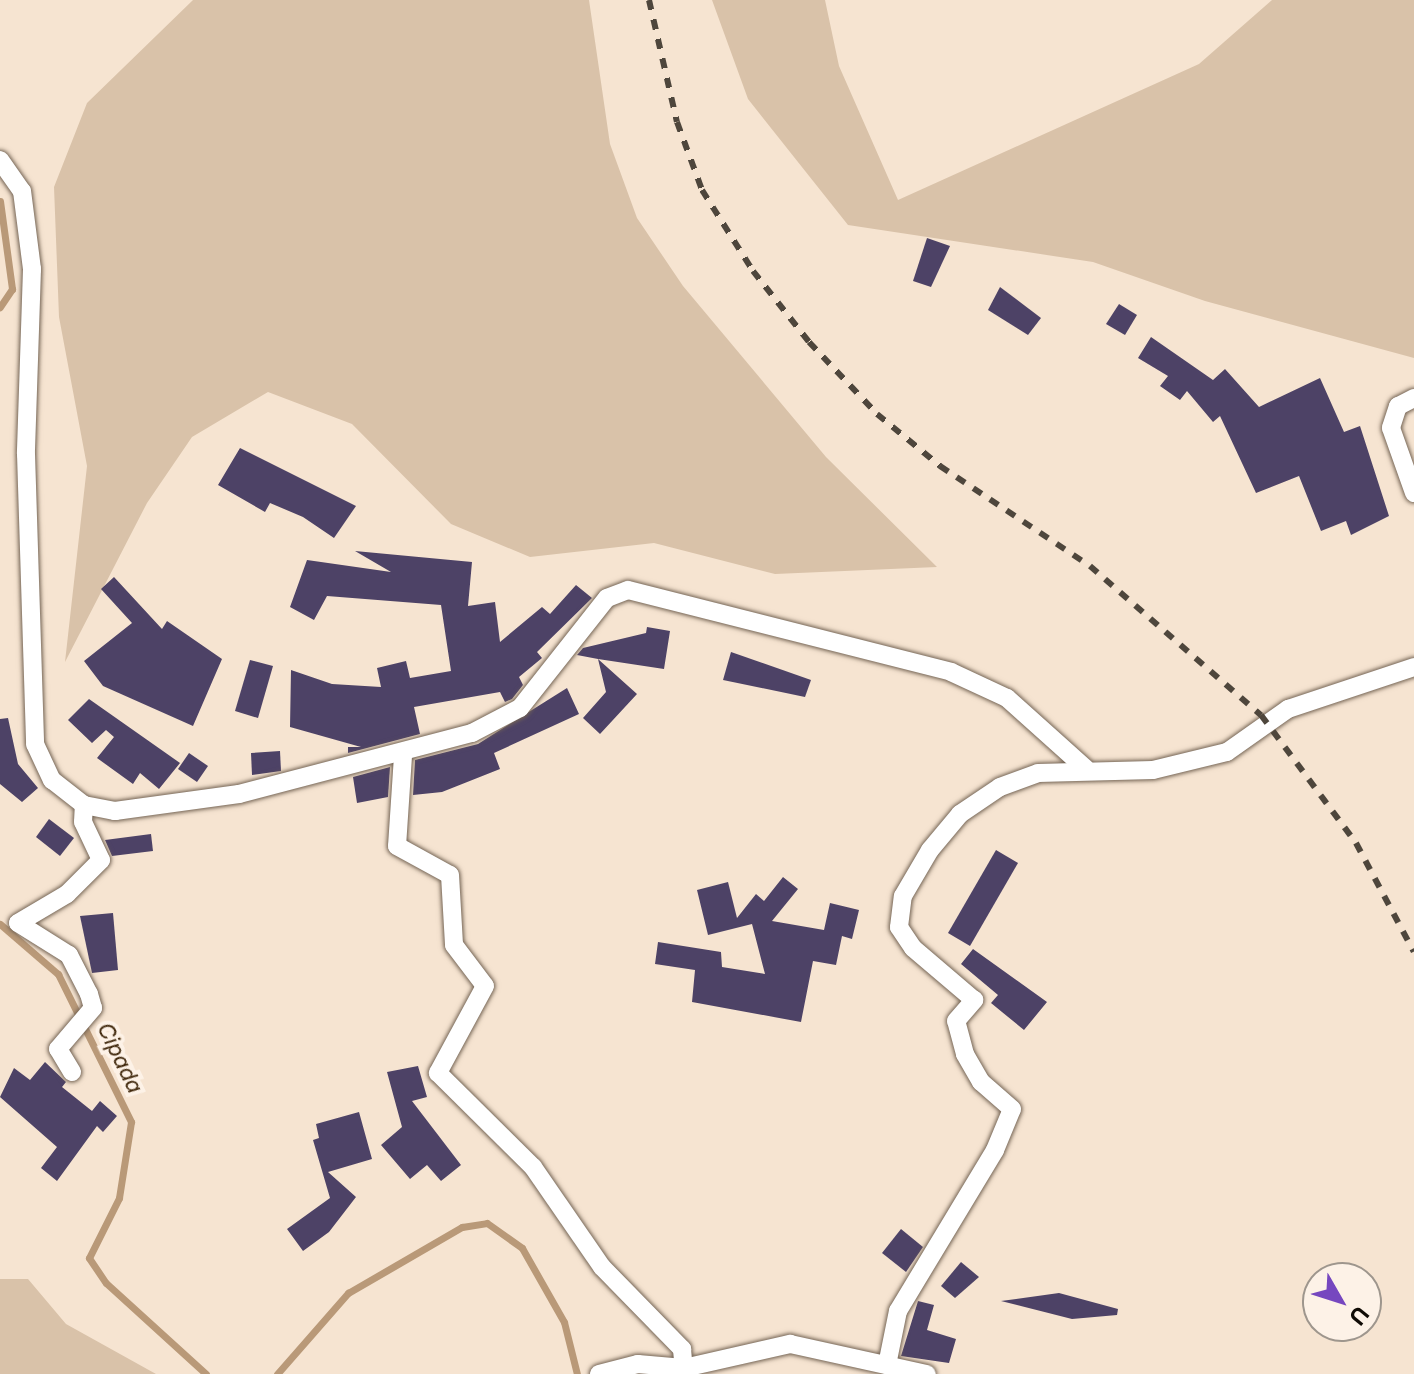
<!DOCTYPE html>
<html>
<head>
<meta charset="utf-8">
<style>
	body { margin:0 }
	#map { position:relative; width:1414px; height:1374px; overflow:hidden; background:#f6e4d1; font-family:Inter,sans-serif }
	div>[style] { position:absolute }
	.green>* { inset:0; background:#d9c2a9 }
	.stream>* { height:7px; margin:-3.5px; padding:0 3.5px; transform-origin:3.5px; border-radius:3.5px; background:#b99978 }
	.building>* { inset:0; background:#4d4266 }
	.roads { filter:drop-shadow(0 0 2px #756555) drop-shadow(0 0 2px #756555) }
	.minor>* { height:18px; margin:-9px; padding:0 9px; transform-origin:9px; border-radius:9px; background:#fff }
	.rail>* { height:6px; margin-top:-3px; transform-origin:0; background:repeating-linear-gradient(90deg,#4e463c 0 10px,transparent 0 20px) }
	span { translate:-50% -50%; white-space:nowrap; text-align:center; line-height:1.15; -webkit-text-stroke:8px #fdf2e7; paint-order:stroke }
	.water-label { font-size:22px; color:#422a0e; font-style:italic }
	.north { position:absolute; left:1302px; top:1262px; width:80px; height:80px; box-sizing:border-box; background:#fdf2e7; border:2px solid #9e968d; border-radius:50%; rotate:129deg; font-size:22px; font-weight:700; line-height:32px; text-align:center; color:#100b05 }
	.north::after { content:''; display:block; margin:auto; width:28px; height:36px; background:#7647bf; clip-path:polygon(50% 0,100% 100%,50% 72%,0 100%) }
</style>
</head>
<body>
<div id="map">
	<div class="green">
		<div style="clip-path:polygon(193px 0,589px 0,610px 144px,637px 218px,683px 286px,826px 457px,937px 567px,775px 574px,654px 543px,530px 557px,451px 524px,352px 424px,268px 392px,192px 437px,147px 503px,65px 662px,87px 466px,59px 317px,54px 187px,87px 103px)"></div>
		<div style="clip-path:polygon(712px 0,825px 0,839px 66px,898px 200px,1199px 64px,1272px 0,1414px 0,1414px 358px,1205px 301px,1093px 262px,848px 225px,748px 99px)"></div>
		<div style="clip-path:polygon(0 1279px,28px 1279px,66px 1324px,156px 1374px,0 1374px)"></div>
	</div>
	<div class="stream">
		<div style="left:0;top:201px;width:89px;rotate:82.2deg"></div>
		<div style="left:12px;top:289px;width:22px;rotate:124deg"></div>
		<div style="left:0;top:924px;width:77px;rotate:40.8deg"></div>
		<div style="left:58px;top:974px;width:165px;rotate:63.7deg"></div>
		<div style="left:131px;top:1122px;width:77px;rotate:99deg"></div>
		<div style="left:119px;top:1198px;width:67px;rotate:116.6deg"></div>
		<div style="left:89px;top:1258px;width:30px;rotate:56deg"></div>
		<div style="left:106px;top:1283px;width:135px;rotate:42.3deg"></div>
		<div style="left:277px;top:1374px;width:108px;rotate:-48.8deg"></div>
		<div style="left:348px;top:1293px;width:132px;rotate:-30.1deg"></div>
		<div style="left:462px;top:1227px;width:25px;rotate:-9deg"></div>
		<div style="left:487px;top:1223px;width:43px;rotate:35.5deg"></div>
		<div style="left:522px;top:1248px;width:85px;rotate:60.4deg"></div>
		<div style="left:564px;top:1322px;width:54px;rotate:76deg"></div>
	</div>
	<div class="building">
		<div style="clip-path:polygon(927px 238px,950px 246px,931px 287px,913px 281px)"></div>
		<div style="clip-path:polygon(1000px 287px,1041px 318px,1028px 335px,988px 310px)"></div>
		<div style="clip-path:polygon(1119px 304px,1137px 315px,1125px 335px,1106px 324px)"></div>
		<div style="clip-path:polygon(1151px 337px,1213px 380px,1225px 369px,1259px 407px,1320px 378px,1344px 432px,1360px 426px,1389px 516px,1351px 535px,1346px 521px,1321px 531px,1299px 476px,1256px 493px,1220px 416px,1213px 422px,1187px 391px,1180px 400px,1160px 386px,1168px 376px,1138px 358px)"></div>
		<div style="clip-path:polygon(240px 448px,356px 506px,334px 538px,303px 517px,270px 503px,265px 512px,218px 485px)"></div>
		<div style="clip-path:polygon(355px 551px,472px 562px,468px 606px,495px 602px,500px 642px,542px 607px,550px 614px,576px 585px,592px 598px,537px 652px,542px 658px,519px 677px,523px 685px,512px 699px,505px 702px,500px 692px,414px 707px,420px 734px,348px 753px,348px 747px,361px 747px,290px 727px,291px 670px,332px 684px,381px 687px,377px 668px,406px 661px,410px 678px,451px 671px,441px 605px,327px 596px,314px 620px,290px 607px,307px 560px,391px 572px)"></div>
		<div style="clip-path:polygon(114px 577px,162px 629px,167px 621px,222px 659px,193px 726px,103px 686px,84px 661px,132px 623px,101px 589px)"></div>
		<div style="clip-path:polygon(647px 627px,670px 631px,664px 669px,598px 659px,637px 694px,600px 734px,583px 718px,606px 692px,598px 659px,577px 655px,583px 648px,646px 633px)"></div>
		<div style="clip-path:polygon(731px 652px,811px 680px,805px 697px,723px 680px)"></div>
		<div style="clip-path:polygon(250px 660px,273px 666px,258px 718px,235px 711px)"></div>
		<div style="clip-path:polygon(567px 688px,579px 714px,494px 753px,500px 769px,442px 792px,413px 795px,415px 760px,478px 744px)"></div>
		<div style="clip-path:polygon(89px 699px,180px 763px,159px 789px,140px 773px,133px 784px,97px 758px,114px 737px,106px 730px,92px 743px,68px 720px)"></div>
		<div style="clip-path:polygon(8px 718px,18px 764px,38px 788px,22px 802px,0 784px,0 719px)"></div>
		<div style="clip-path:polygon(280px 751px,281px 771px,252px 775px,251px 753px)"></div>
		<div style="clip-path:polygon(189px 753px,208px 766px,197px 782px,178px 769px)"></div>
		<div style="clip-path:polygon(390px 767px,388px 797px,357px 803px,353px 777px)"></div>
		<div style="clip-path:polygon(49px 819px,74px 838px,60px 856px,36px 837px)"></div>
		<div style="clip-path:polygon(151px 834px,153px 851px,112px 856px,105px 840px)"></div>
		<div style="clip-path:polygon(996px 850px,1018px 863px,970px 946px,948px 933px)"></div>
		<div style="clip-path:polygon(783px 877px,798px 889px,772px 921px,824px 930px,830px 903px,859px 910px,852px 939px,842px 936px,836px 965px,813px 961px,801px 1022px,692px 1002px,695px 970px,655px 964px,658px 942px,721px 952px,722px 967px,765px 974px,752px 924px,708px 935px,697px 890px,728px 882px,737px 918px,756px 894px,764px 901px)"></div>
		<div style="clip-path:polygon(113px 913px,118px 970px,92px 973px,80px 916px)"></div>
		<div style="clip-path:polygon(973px 949px,1047px 1002px,1024px 1030px,991px 1003px,998px 995px,961px 964px)"></div>
		<div style="clip-path:polygon(45px 1062px,66px 1082px,62px 1087px,92px 1111px,100px 1101px,117px 1116px,103px 1132px,97px 1126px,57px 1181px,41px 1168px,57px 1147px,0 1097px,14px 1068px,30px 1080px)"></div>
		<div style="clip-path:polygon(418px 1066px,427px 1097px,412px 1101px,461px 1165px,441px 1181px,427px 1165px,410px 1179px,381px 1145px,402px 1127px,387px 1072px)"></div>
		<div style="clip-path:polygon(359px 1112px,372px 1159px,328px 1172px,356px 1197px,329px 1232px,303px 1251px,287px 1229px,330px 1198px,313px 1140px,319px 1138px,316px 1124px)"></div>
		<div style="clip-path:polygon(901px 1229px,923px 1247px,906px 1272px,882px 1253px)"></div>
		<div style="clip-path:polygon(961px 1262px,979px 1277px,955px 1298px,941px 1286px)"></div>
		<div style="clip-path:polygon(1059px 1293px,1118px 1309px,1117px 1315px,1072px 1319px,1001px 1301px)"></div>
		<div style="clip-path:polygon(918px 1301px,934px 1305px,927px 1330px,956px 1339px,949px 1363px,901px 1356px)"></div>
	</div>
	<div class="roads">
		<div class="minor">
			<div style="left:0;top:160px;width:38px;rotate:55deg"></div>
			<div style="left:22px;top:191px;width:79px;rotate:82.7deg"></div>
			<div style="left:32px;top:269px;width:185px;rotate:91.9deg"></div>
			<div style="left:26px;top:454px;width:290px;rotate:88.2deg"></div>
			<div style="left:35px;top:744px;width:40px;rotate:65deg"></div>
			<div style="left:52px;top:780px;width:41px;rotate:38deg"></div>
			<div style="left:84px;top:805px;width:32px;rotate:11deg"></div>
			<div style="left:115px;top:811px;width:125px;rotate:-7.8deg"></div>
			<div style="left:239px;top:794px;width:241px;rotate:-14.7deg"></div>
			<div style="left:472px;top:733px;width:54px;rotate:-27.5deg"></div>
			<div style="left:520px;top:708px;width:140px;rotate:-51.7deg"></div>
			<div style="left:607px;top:598px;width:22px;rotate:-21deg"></div>
			<div style="left:628px;top:590px;width:333px;rotate:14.2deg"></div>
			<div style="left:951px;top:672px;width:62px;rotate:24.9deg"></div>
			<div style="left:1007px;top:698px;width:106px;rotate:41.9deg"></div>
			<div style="left:1414px;top:398px;width:18px;rotate:153deg"></div>
			<div style="left:1398px;top:406px;width:23px;rotate:108deg"></div>
			<div style="left:1391px;top:428px;width:69px;rotate:70.5deg"></div>
			<div style="left:403px;top:756px;width:90px;rotate:93.8deg"></div>
			<div style="left:397px;top:846px;width:60px;rotate:28.7deg"></div>
			<div style="left:450px;top:875px;width:70px;rotate:86.7deg"></div>
			<div style="left:454px;top:945px;width:51px;rotate:52.9deg"></div>
			<div style="left:485px;top:986px;width:99px;rotate:118.4deg"></div>
			<div style="left:438px;top:1073px;width:134px;rotate:44.7deg"></div>
			<div style="left:533px;top:1167px;width:121px;rotate:55.4deg"></div>
			<div style="left:602px;top:1267px;width:115px;rotate:45.7deg"></div>
			<div style="left:682px;top:1349px;width:25px;rotate:85deg"></div>
			<div style="left:72px;top:1072px;width:27px;rotate:-121deg"></div>
			<div style="left:58px;top:1049px;width:54px;rotate:-49.5deg"></div>
			<div style="left:93px;top:1008px;width:15px;rotate:-106deg"></div>
			<div style="left:89px;top:994px;width:44px;rotate:-117.1deg"></div>
			<div style="left:69px;top:955px;width:60px;rotate:-147.9deg"></div>
			<div style="left:18px;top:923px;width:57px;rotate:-30.6deg"></div>
			<div style="left:67px;top:894px;width:48px;rotate:-45deg"></div>
			<div style="left:101px;top:860px;width:42px;rotate:-115.3deg"></div>
			<div style="left:83px;top:822px;width:17px;rotate:-87deg"></div>
			<div style="left:887px;top:1365px;width:55px;rotate:-78.5deg"></div>
			<div style="left:898px;top:1311px;width:188px;rotate:-58.9deg"></div>
			<div style="left:995px;top:1150px;width:44px;rotate:-67.5deg"></div>
			<div style="left:1012px;top:1109px;width:41px;rotate:-138.9deg"></div>
			<div style="left:981px;top:1082px;width:32px;rotate:-120deg"></div>
			<div style="left:965px;top:1054px;width:34px;rotate:-105deg"></div>
			<div style="left:956px;top:1021px;width:28px;rotate:-49deg"></div>
			<div style="left:974px;top:1000px;width:80px;rotate:-139.6deg"></div>
			<div style="left:913px;top:948px;width:25px;rotate:-124deg"></div>
			<div style="left:899px;top:927px;width:31px;rotate:-83deg"></div>
			<div style="left:903px;top:896px;width:53px;rotate:-59.6deg"></div>
			<div style="left:930px;top:850px;width:47px;rotate:-50.2deg"></div>
			<div style="left:960px;top:814px;width:48px;rotate:-34deg"></div>
			<div style="left:1000px;top:787px;width:40px;rotate:-20.2deg"></div>
			<div style="left:1038px;top:773px;width:115px;rotate:-1.5deg"></div>
			<div style="left:1153px;top:770px;width:76px;rotate:-13.7deg"></div>
			<div style="left:1227px;top:752px;width:75px;rotate:-35.2deg"></div>
			<div style="left:1288px;top:709px;width:133px;rotate:-18.4deg"></div>
			<div style="left:599px;top:1374px;width:40px;rotate:-14.4deg"></div>
			<div style="left:638px;top:1364px;width:46px;rotate:5deg"></div>
			<div style="left:684px;top:1368px;width:109px;rotate:-12.8deg"></div>
			<div style="left:790px;top:1344px;width:140px;rotate:12.4deg"></div>
		</div>
	</div>
	<div class="rail">
		<div style="left:649px;top:0;width:125px;rotate:77.1deg"></div>
		<div style="left:677px;top:122px;width:72px;rotate:69.8deg"></div>
		<div style="left:702px;top:190px;width:96px;rotate:57.8deg"></div>
		<div style="left:753px;top:271px;width:90px;rotate:51.7deg"></div>
		<div style="left:809px;top:342px;width:99px;rotate:46.6deg"></div>
		<div style="left:877px;top:414px;width:82px;rotate:39.5deg"></div>
		<div style="left:940px;top:466px;width:180px;rotate:33.7deg"></div>
		<div style="left:1090px;top:566px;width:227px;rotate:41.1deg"></div>
		<div style="left:1261px;top:715px;width:159px;rotate:53.4deg"></div>
		<div style="left:1356px;top:843px;width:123px;rotate:62deg"></div>
	</div>
	<div class="water-label">
		<span style="left:120px;top:1058px;rotate:64deg">Cipada</span>
	</div>
	<div class="north">U</div>
</div>
</body>
</html>
